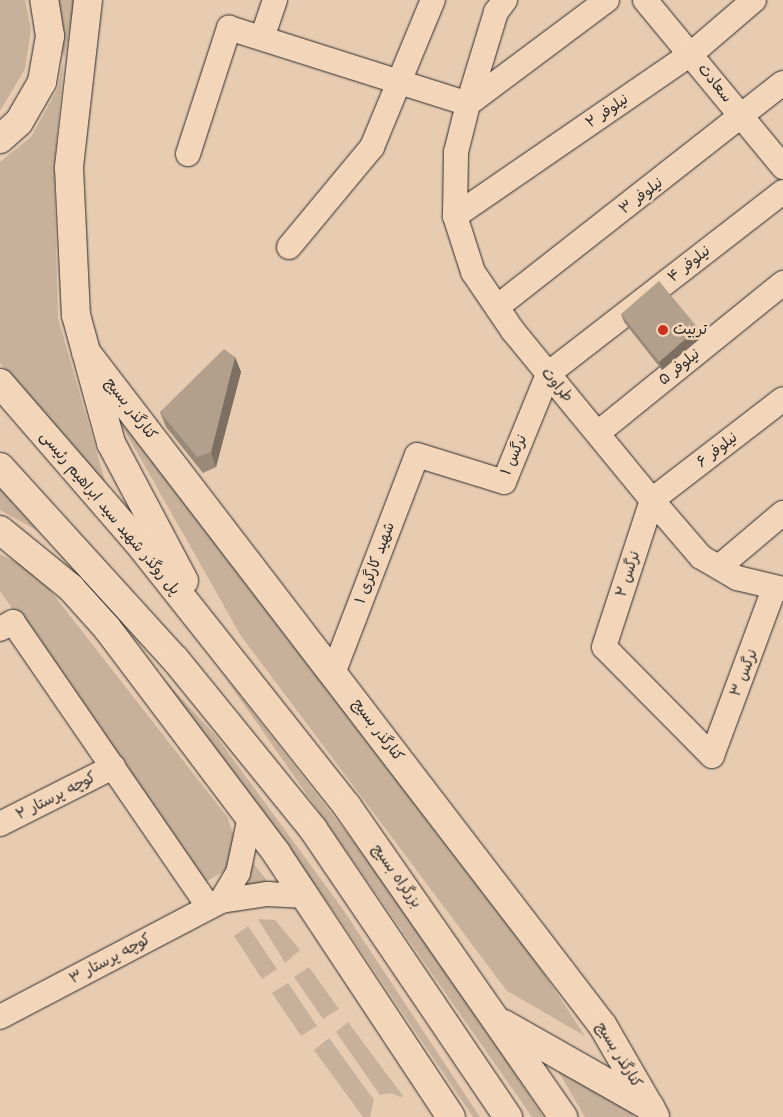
<!DOCTYPE html>
<html>
<head>
<meta charset="utf-8">
<style>
	body { margin:0 }
	#map { position:relative; width:783px; height:1117px; overflow:hidden; background:#e7ccb1; font-family:"Comic Neue","Playpen Sans Arabic",sans-serif }
	div>[style] { position:absolute }
	.green>* { inset:0; background:#c8b19a }
	.roads { filter:drop-shadow(0 0 1px #2b2b2b) drop-shadow(0 0 1px #2b2b2b) }
	.minor>* { height:24px; margin:-12px; padding:0 12px; transform-origin:12px; border-radius:12px; background:#f3d6b9 }
	.major>* { height:28px; margin:-14px; padding:0 14px; transform-origin:14px; border-radius:14px; background:#f3d6b9 }
	.highway>* { height:28px; margin:-14px; padding:0 14px; transform-origin:14px; border-radius:14px; background:#f3d6b9 }
	.wall>* { inset:0; background:#998978 }
	.shaded-wall>* { inset:0; background:#7d6f62 }
	.building>* { inset:0; background:#b29f8c }
	.dots>* { width:14px; height:14px; translate:-50% -50%; box-sizing:border-box; border:2px solid #f3d6b9; border-radius:50% }
	span { translate:-50% -50%; white-space:nowrap; text-align:center; line-height:1.15; -webkit-text-stroke:5px #f3d6b9; paint-order:stroke }
	.street-label { font-size:15px; color:#2b2b2b }
	.poi-label { font-size:15px; color:#2b2b2b }
	.left { translate:0 -50%; text-align:left }
</style>
</head>
<body>
<div id="map">
	<div class="green">
		<div style="clip-path:polygon(0 0,25px 0,31px 30px,25px 69px,0 111px)"></div>
		<div style="clip-path:polygon(55px 0,75px 0,64px 59px,54px 168px,58px 318px,107px 488px,0 363px,0 162px,31px 137px,57px 90px,64px 59px)"></div>
		<div style="clip-path:polygon(117px 417px,376px 745px,537px 963px,585px 1036px,507px 991px,241px 636px)"></div>
		<div style="clip-path:polygon(0 488px,38px 531px,0 510px)"></div>
		<div style="clip-path:polygon(0 554px,35px 571px,228px 818px,235px 840px,225px 871px,203px 883px,0 591px)"></div>
		<div style="clip-path:polygon(157px 672px,216px 736px,342px 908px,480px 1117px,473px 1117px,335px 913px)"></div>
		<div style="clip-path:polygon(222px 673px,395px 895px,544px 1117px,532px 1117px)"></div>
		<div style="clip-path:polygon(253px 863px,269px 883px,242px 885px)"></div>
		<div style="clip-path:polygon(258px 919px,275px 920px,300px 950px,285px 963px)"></div>
		<div style="clip-path:polygon(248px 926px,277px 969px,262px 979px,234px 936px)"></div>
		<div style="clip-path:polygon(309px 967px,339px 1009px,323px 1019px,294px 977px)"></div>
		<div style="clip-path:polygon(288px 983px,317px 1026px,301px 1036px,272px 993px)"></div>
		<div style="clip-path:polygon(348px 1022px,403px 1096px,401px 1097px,390px 1093px,380px 1095px,336px 1032px)"></div>
		<div style="clip-path:polygon(329px 1038px,374px 1100px,370px 1117px,363px 1117px,314px 1050px)"></div>
		<div style="clip-path:polygon(552px 1061px,630px 1110px,634px 1117px,585px 1117px)"></div>
	</div>
	<div class="roads">
		<div class="minor">
			<div style="left:607px;top:0;width:174px;rotate:143.2deg"></div>
			<div style="left:468px;top:104px;width:49px;rotate:104deg"></div>
			<div style="left:456px;top:152px;width:64px;rotate:90.9deg"></div>
			<div style="left:455px;top:216px;width:59px;rotate:72.2deg"></div>
			<div style="left:473px;top:272px;width:71px;rotate:55.9deg"></div>
			<div style="left:513px;top:331px;width:219px;rotate:50.6deg"></div>
			<div style="left:652px;top:500px;width:75px;rotate:49.3deg"></div>
			<div style="left:701px;top:557px;width:42px;rotate:30.3deg"></div>
			<div style="left:737px;top:578px;width:47px;rotate:13.4deg"></div>
			<div style="left:645px;top:0;width:217px;rotate:50.4deg"></div>
			<div style="left:262px;top:38px;width:40px;rotate:-71.1deg"></div>
			<div style="left:188px;top:154px;width:133px;rotate:-72deg"></div>
			<div style="left:229px;top:28px;width:251px;rotate:17.6deg"></div>
			<div style="left:468px;top:104px;width:96px;rotate:-73.1deg"></div>
			<div style="left:496px;top:12px;width:15px;rotate:-53deg"></div>
			<div style="left:455px;top:216px;width:286px;rotate:-34.5deg"></div>
			<div style="left:691px;top:54px;width:83px;rotate:-40.6deg"></div>
			<div style="left:289px;top:247px;width:130px;rotate:-50.3deg"></div>
			<div style="left:372px;top:147px;width:159px;rotate:-67.5deg"></div>
			<div style="left:497px;top:307px;width:363px;rotate:-38.1deg"></div>
			<div style="left:599px;top:432px;width:237px;rotate:-39deg"></div>
			<div style="left:719px;top:567px;width:84px;rotate:-40.2deg"></div>
			<div style="left:774px;top:589px;width:178px;rotate:110.4deg"></div>
			<div style="left:712px;top:756px;width:153px;rotate:-134.7deg"></div>
			<div style="left:604px;top:647px;width:155px;rotate:-71.9deg"></div>
			<div style="left:652px;top:500px;width:165px;rotate:-37.6deg"></div>
			<div style="left:0;top:629px;width:15px;rotate:-28deg"></div>
			<div style="left:13px;top:622px;width:346px;rotate:55.5deg"></div>
			<div style="left:334px;top:671px;width:231px;rotate:-69deg"></div>
			<div style="left:417px;top:455px;width:91px;rotate:17.2deg"></div>
			<div style="left:504px;top:482px;width:117px;rotate:-67.8deg"></div>
			<div style="left:548px;top:374px;width:297px;rotate:-37.8deg"></div>
			<div style="left:0;top:824px;width:127px;rotate:-26.8deg"></div>
			<div style="left:221px;top:901px;width:33px;rotate:-59deg"></div>
			<div style="left:238px;top:873px;width:57px;rotate:-77.9deg"></div>
			<div style="left:0;top:1017px;width:250px;rotate:-27.7deg"></div>
			<div style="left:221px;top:901px;width:47px;rotate:-8.7deg"></div>
			<div style="left:267px;top:894px;width:39px;rotate:3deg"></div>
		</div>
		<div class="major">
			<div style="left:86px;top:352px;width:849px;rotate:52.51deg"></div>
			<div style="left:603px;top:1026px;width:104px;rotate:60deg"></div>
			<div style="left:107px;top:628px;width:283px;rotate:53deg"></div>
			<div style="left:277px;top:854px;width:315px;rotate:56.5deg"></div>
		</div>
		<div class="highway">
			<div style="left:88px;top:0;width:169px;rotate:96.5deg"></div>
			<div style="left:69px;top:168px;width:147px;rotate:87.3deg"></div>
			<div style="left:76px;top:315px;width:133px;rotate:74.7deg"></div>
			<div style="left:111px;top:443px;width:156px;rotate:62.1deg"></div>
			<div style="left:0;top:139px;width:25px;rotate:-42deg"></div>
			<div style="left:19px;top:122px;width:46px;rotate:-60.1deg"></div>
			<div style="left:42px;top:82px;width:47px;rotate:-80.1deg"></div>
			<div style="left:50px;top:36px;width:36px;rotate:-99deg"></div>
			<div style="left:0;top:383px;width:209px;rotate:49.1deg"></div>
			<div style="left:137px;top:541px;width:338px;rotate:51.6deg"></div>
			<div style="left:347px;top:806px;width:379px;rotate:55.2deg"></div>
			<div style="left:0;top:467px;width:260px;rotate:47.7deg"></div>
			<div style="left:175px;top:659px;width:219px;rotate:50.9deg"></div>
			<div style="left:313px;top:829px;width:348px;rotate:55.9deg"></div>
			<div style="left:0;top:530px;width:92px;rotate:39.2deg"></div>
			<div style="left:71px;top:588px;width:54px;rotate:48deg"></div>
			<div style="left:504px;top:1024px;width:168px;rotate:29.6deg"></div>
		</div>
	</div>
	<div class="wall">
		<div style="clip-path:polygon(621px 314px,702px 337px,662px 370px,624px 322px)"></div>
		<div style="clip-path:polygon(235px 357px,241px 372px,216px 467px,203px 473px,166px 427px,160px 412px)"></div>
	</div>
	<div class="shaded-wall">
		<div style="clip-path:polygon(698px 328px,702px 337px,662px 370px,659px 362px)"></div>
		<div style="clip-path:polygon(235px 357px,241px 372px,216px 467px,211px 452px)"></div>
	</div>
	<div class="building">
		<div style="clip-path:polygon(659px 281px,698px 328px,659px 362px,621px 314px)"></div>
		<div style="clip-path:polygon(224px 349px,235px 357px,211px 452px,197px 457px,160px 412px)"></div>
	</div>
	<div class="dots">
		<div style="left:663px;top:330px;background:#c8321e"></div>
	</div>
	<div class="street-label">
		<span style="left:715px;top:83px;rotate:51deg">سعادت</span>
		<span style="left:607px;top:111px;rotate:-34deg">نیلوفر ۲</span>
		<span style="left:641px;top:196px;rotate:-37deg">نیلوفر ۳</span>
		<span style="left:689px;top:264px;rotate:-38deg">نیلوفر ۴</span>
		<span style="left:679px;top:367px;rotate:-39deg">نیلوفر ۵</span>
		<span style="left:557px;top:385px;rotate:49deg">طراوت</span>
		<span style="left:131px;top:409px;rotate:52deg">کنارگذر بسیج</span>
		<span style="left:717px;top:450px;rotate:-38deg">نیلوفر ۶</span>
		<span style="left:514px;top:455px;rotate:-66deg">نرگس ۱</span>
		<span style="left:110px;top:513px;rotate:50deg">پل روگذر شهید سید ابراهیم رئیسی</span>
		<span style="left:375px;top:563px;rotate:-69deg">شهید کارگری ۱</span>
		<span style="left:628px;top:574px;rotate:-72deg">نرگس ۲</span>
		<span style="left:744px;top:673px;rotate:-68deg">نرگس ۳</span>
		<span style="left:378px;top:730px;rotate:53deg">کنارگذر بسیج</span>
		<span style="left:56px;top:796px;rotate:-27deg">کوچه پرستار ۲</span>
		<span style="left:397px;top:876px;rotate:55deg">بزرگراه بسیج</span>
		<span style="left:110px;top:959px;rotate:-28deg">کوچه پرستار ۳</span>
		<span style="left:619px;top:1055px;rotate:59deg">کنارگذر بسیج</span>
	</div>
	<div class="poi-label">
		<span class="left" style="left:673px;top:330px">تربیت</span>
	</div>
</div>
</body>
</html>
